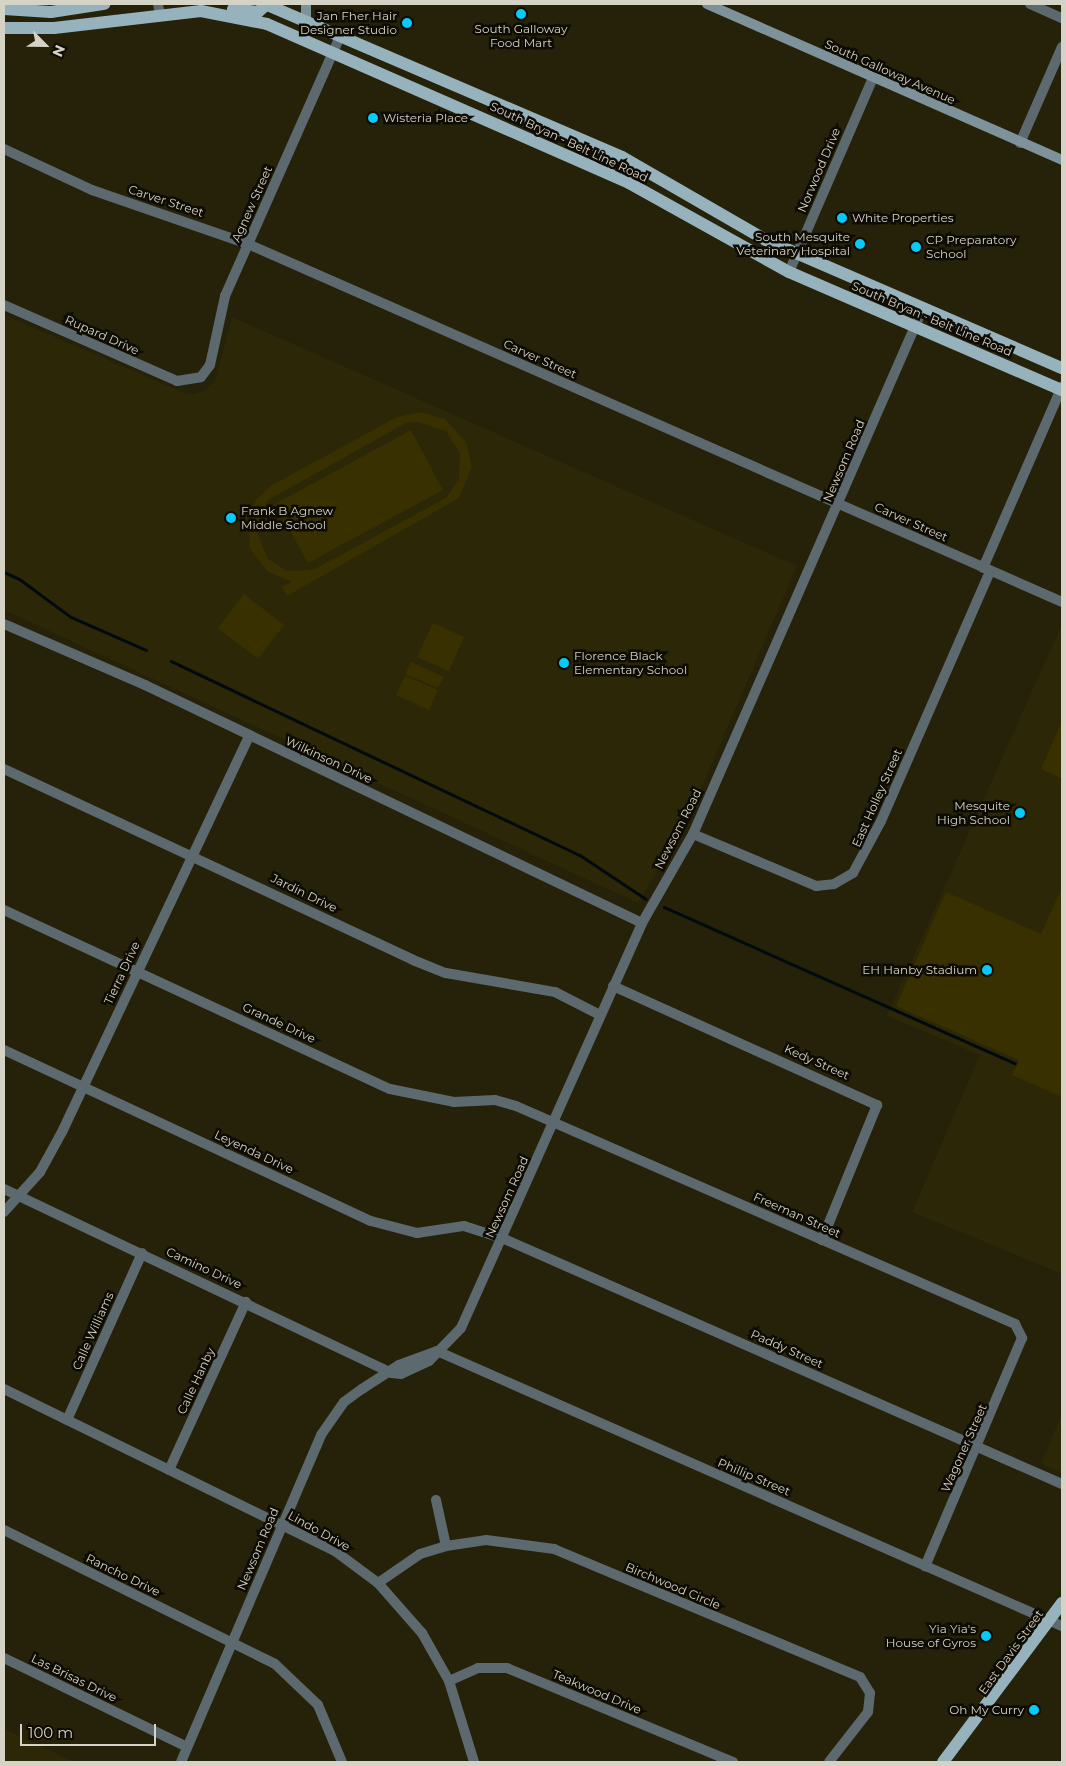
<!DOCTYPE html>
<html>
<head>
<meta charset="utf-8">
<style>
	body { margin:0 }
	#map { position:relative; width:1066px; height:1766px; overflow:hidden; background:#262209; font-family:Montserrat,sans-serif }
	div>[style] { position:absolute }
	.built>* { inset:0; background:#2c2706 }
	.green>* { inset:0; background:#383000 }
	.stream>* { height:2.5px; margin:-1.25px; padding:0 1.25px; transform-origin:1.25px; border-radius:1.25px; background:#010a0e }
	.minor>* { height:10px; margin:-5px; padding:0 5px; transform-origin:5px; border-radius:5px; background:#5c696e }
	.tertiary>* { height:10px; margin:-5px; padding:0 5px; transform-origin:5px; border-radius:5px; background:#5c696e }
	.secondary>* { height:10px; margin:-5px; padding:0 5px; transform-origin:5px; border-radius:5px; background:#7d929a }
	.primary>* { height:12px; margin:-6px; padding:0 6px; transform-origin:6px; border-radius:6px; background:#96b2bc }
	.dots>* { width:14px; height:14px; translate:-50% -50%; box-sizing:border-box; border:2px solid #0d0b03; border-radius:50% }
	span { translate:-50% -50%; white-space:nowrap; text-align:center; line-height:1.15; -webkit-text-stroke:5px #0d0b03; paint-order:stroke }
	.poi-label { font-size:12px; color:#d5d3c5 }
	.right { translate:-100% -50%; text-align:right }
	.left { translate:0 -50%; text-align:left }
	.street-label { font-size:12px; color:#d5d3c5 }
	.frame { position:absolute; inset:0; border:5px solid #d5d3c5; pointer-events:none }
	.north { position:absolute; left:20px; top:20px; width:50px; height:50px; -webkit-text-stroke:4px #0d0b03; paint-order:stroke; rotate:113deg; font-size:14px; font-weight:700; line-height:20px; text-align:center; color:#d5d3c5 }
	.north::after { content:''; display:block; margin:auto; width:18px; height:22px; background:#d5d3c5; clip-path:polygon(50% 0,100% 100%,50% 72%,0 100%) }
	.scale { position:absolute; left:20px; top:1724px; width:136px; height:22px; box-sizing:border-box; border:2px solid #d5d3c5; border-top:0; padding-left:6px; font-size:15px; line-height:18px; white-space:nowrap; color:#d5d3c5; -webkit-text-stroke:4px #0d0b03; paint-order:stroke }
</style>
</head>
<body>
<div id="map">
	<div class="built">
		<div style="clip-path:polygon(4px 315px,189px 395px,204px 391px,216px 379px,232px 317px,797px 566px,689px 816px,638px 903px,4px 610px)"></div>
		<div style="clip-path:polygon(1062px 624px,1062px 1274px,912px 1212px,980px 1055px,887px 1016px)"></div>
		<div style="clip-path:polygon(1062px 1413px,1062px 1473px,1041px 1464px)"></div>
		<div style="clip-path:polygon(4px 1729px,74px 1762px,4px 1762px)"></div>
	</div>
	<div class="green">
		<div style="clip-path:polygon(evenodd,421px 412px,445px 419px,466px 442px,472px 467px,459px 498px,287px 596px,282px 587px,292px 582px,267px 571px,250px 549px,248px 518px,256px 500px,272px 485px,397px 417px,421px 412px,418px 422px,446px 431px,460px 453px,459px 479px,446px 498px,313px 570px,287px 571px,268px 559px,256px 531px,268px 500px,406px 423px,418px 422px)"></div>
		<div style="clip-path:polygon(411px 430px,443px 490px,308px 563px,275px 504px)"></div>
		<div style="clip-path:polygon(244px 594px,284px 625px,258px 659px,218px 628px)"></div>
		<div style="clip-path:polygon(433px 623px,464px 637px,449px 671px,417px 657px)"></div>
		<div style="clip-path:polygon(411px 662px,444px 677px,438px 688px,405px 674px)"></div>
		<div style="clip-path:polygon(405px 676px,438px 690px,429px 710px,396px 695px)"></div>
		<div style="clip-path:polygon(1062px 721px,1062px 779px,1041px 769px)"></div>
		<div style="clip-path:polygon(1062px 887px,1062px 1097px,1012px 1075px,1019px 1060px,896px 1006px,946px 892px,1041px 934px)"></div>
	</div>
	<div class="stream">
		<div style="left:4px;top:572px;width:19px;rotate:25deg"></div>
		<div style="left:21px;top:580px;width:62px;rotate:36.5deg"></div>
		<div style="left:71px;top:617px;width:82px;rotate:23.7deg"></div>
		<div style="left:171px;top:661px;width:453px;rotate:25.4deg"></div>
		<div style="left:580px;top:855px;width:79px;rotate:33.7deg"></div>
		<div style="left:664px;top:907px;width:384px;rotate:24deg"></div>
	</div>
	<div class="minor">
		<div style="left:1030px;top:4px;width:35px;rotate:24deg"></div>
		<div style="left:1020px;top:143px;width:105px;rotate:-66.4deg"></div>
		<div style="left:4px;top:149px;width:97px;rotate:25deg"></div>
		<div style="left:92px;top:190px;width:165px;rotate:19.1deg"></div>
		<div style="left:248px;top:244px;width:646px;rotate:23.75deg"></div>
		<div style="left:789px;top:272px;width:211px;rotate:-66.6deg"></div>
		<div style="left:4px;top:305px;width:189px;rotate:23.7deg"></div>
		<div style="left:177px;top:381px;width:24px;rotate:-9deg"></div>
		<div style="left:201px;top:377px;width:15px;rotate:-53deg"></div>
		<div style="left:210px;top:365px;width:71px;rotate:-77.7deg"></div>
		<div style="left:225px;top:296px;width:287px;rotate:-66.1deg"></div>
		<div style="left:983px;top:568px;width:198px;rotate:-66.5deg"></div>
		<div style="left:4px;top:769px;width:451px;rotate:25deg"></div>
		<div style="left:413px;top:960px;width:35px;rotate:22deg"></div>
		<div style="left:446px;top:973px;width:111px;rotate:9.9deg"></div>
		<div style="left:555px;top:992px;width:51px;rotate:27.1deg"></div>
		<div style="left:693px;top:834px;width:134px;rotate:22.9deg"></div>
		<div style="left:816px;top:886px;width:18px;rotate:-6deg"></div>
		<div style="left:834px;top:884px;width:22px;rotate:-30deg"></div>
		<div style="left:853px;top:873px;width:59px;rotate:-61.7deg"></div>
		<div style="left:881px;top:821px;width:273px;rotate:-66.4deg"></div>
		<div style="left:4px;top:910px;width:425px;rotate:24.9deg"></div>
		<div style="left:390px;top:1089px;width:65px;rotate:11.5deg"></div>
		<div style="left:454px;top:1102px;width:41px;rotate:-2.8deg"></div>
		<div style="left:495px;top:1100px;width:22px;rotate:16deg"></div>
		<div style="left:516px;top:1106px;width:545px;rotate:23.6deg"></div>
		<div style="left:1015px;top:1324px;width:16px;rotate:63deg"></div>
		<div style="left:1022px;top:1338px;width:248px;rotate:113deg"></div>
		<div style="left:613px;top:986px;width:290px;rotate:24.3deg"></div>
		<div style="left:877px;top:1105px;width:146px;rotate:112.2deg"></div>
		<div style="left:4px;top:1050px;width:405px;rotate:25deg"></div>
		<div style="left:371px;top:1221px;width:48px;rotate:14.6deg"></div>
		<div style="left:417px;top:1233px;width:48px;rotate:-8.5deg"></div>
		<div style="left:464px;top:1226px;width:40px;rotate:18deg"></div>
		<div style="left:502px;top:1238px;width:612px;rotate:23.72deg"></div>
		<div style="left:4px;top:1189px;width:429px;rotate:25.4deg"></div>
		<div style="left:4px;top:1212px;width:54px;rotate:-48deg"></div>
		<div style="left:40px;top:1172px;width:46px;rotate:-61.2deg"></div>
		<div style="left:62px;top:1132px;width:438px;rotate:-64.7deg"></div>
		<div style="left:437px;top:1351px;width:683px;rotate:23.75deg"></div>
		<div style="left:4px;top:1389px;width:369px;rotate:26.1deg"></div>
		<div style="left:335px;top:1551px;width:54px;rotate:36.7deg"></div>
		<div style="left:378px;top:1583px;width:67px;rotate:48.7deg"></div>
		<div style="left:422px;top:1633px;width:55px;rotate:60.6deg"></div>
		<div style="left:449px;top:1681px;width:85px;rotate:72.8deg"></div>
		<div style="left:67px;top:1420px;width:183px;rotate:-65.8deg"></div>
		<div style="left:169px;top:1470px;width:185px;rotate:-65.4deg"></div>
		<div style="left:436px;top:1500px;width:47px;rotate:77.7deg"></div>
		<div style="left:4px;top:1530px;width:302px;rotate:26.3deg"></div>
		<div style="left:275px;top:1664px;width:59px;rotate:43.6deg"></div>
		<div style="left:318px;top:1705px;width:62px;rotate:67.2deg"></div>
		<div style="left:378px;top:1583px;width:51px;rotate:-34.6deg"></div>
		<div style="left:420px;top:1554px;width:27px;rotate:-17deg"></div>
		<div style="left:446px;top:1546px;width:40px;rotate:-8.5deg"></div>
		<div style="left:486px;top:1540px;width:69px;rotate:7.5deg"></div>
		<div style="left:554px;top:1549px;width:332px;rotate:22.7deg"></div>
		<div style="left:860px;top:1677px;width:19px;rotate:58deg"></div>
		<div style="left:870px;top:1693px;width:19px;rotate:96deg"></div>
		<div style="left:868px;top:1712px;width:63px;rotate:128deg"></div>
		<div style="left:4px;top:1658px;width:203px;rotate:25.9deg"></div>
		<div style="left:449px;top:1681px;width:32px;rotate:-24deg"></div>
		<div style="left:478px;top:1668px;width:29px"></div>
		<div style="left:507px;top:1668px;width:245px;rotate:22.6deg"></div>
	</div>
	<div class="tertiary">
		<div style="left:158px;top:4px;width:11px;rotate:80deg"></div>
		<div style="left:839px;top:504px;width:244px;rotate:23.7deg"></div>
		<div style="left:4px;top:624px;width:154px;rotate:23.4deg"></div>
		<div style="left:145px;top:685px;width:551px;rotate:25.59deg"></div>
		<div style="left:392px;top:1373px;width:9px;rotate:6deg"></div>
		<div style="left:401px;top:1374px;width:31px;rotate:-25deg"></div>
		<div style="left:429px;top:1361px;width:46px;rotate:-45.9deg"></div>
		<div style="left:461px;top:1328px;width:444px;rotate:-65.9deg"></div>
		<div style="left:642px;top:923px;width:103px;rotate:-60.2deg"></div>
		<div style="left:693px;top:834px;width:574px;rotate:-66.38deg"></div>
		<div style="left:181px;top:1762px;width:356px;rotate:-66.8deg"></div>
		<div style="left:321px;top:1435px;width:40px;rotate:-55.1deg"></div>
		<div style="left:344px;top:1402px;width:22px;rotate:-36deg"></div>
		<div style="left:362px;top:1389px;width:44px;rotate:-33deg"></div>
		<div style="left:399px;top:1365px;width:40px;rotate:-20.2deg"></div>
	</div>
	<div class="secondary">
		<div style="left:707px;top:4px;width:388px;rotate:23.7deg"></div>
		<div style="left:306px;top:19px;width:15px;rotate:-90deg"></div>
	</div>
	<div class="primary">
		<div style="left:265px;top:4px;width:388px;rotate:23.2deg"></div>
		<div style="left:622px;top:157px;width:166px;rotate:30deg"></div>
		<div style="left:766px;top:240px;width:322px;rotate:23.4deg"></div>
		<div style="left:4px;top:9px;width:47px;rotate:3.7deg"></div>
		<div style="left:51px;top:12px;width:54px;rotate:-8.6deg"></div>
		<div style="left:233px;top:9px;width:25px;rotate:7deg"></div>
		<div style="left:258px;top:12px;width:12px;rotate:-42deg"></div>
		<div style="left:4px;top:28px;width:50px"></div>
		<div style="left:54px;top:28px;width:148px;rotate:-6.6deg"></div>
		<div style="left:201px;top:11px;width:67px;rotate:11.1deg"></div>
		<div style="left:267px;top:24px;width:395px;rotate:23.7deg"></div>
		<div style="left:629px;top:183px;width:183px;rotate:29.1deg"></div>
		<div style="left:789px;top:272px;width:297px;rotate:23.4deg"></div>
		<div style="left:943px;top:1762px;width:199px;rotate:-53.2deg"></div>
	</div>
	<div class="dots">
		<div style="left:521px;top:14px;background:#04cbf9"></div>
		<div style="left:407px;top:23px;background:#04cbf9"></div>
		<div style="left:373px;top:118px;background:#04cbf9"></div>
		<div style="left:842px;top:218px;background:#04cbf9"></div>
		<div style="left:860px;top:244px;background:#04cbf9"></div>
		<div style="left:916px;top:247px;background:#04cbf9"></div>
		<div style="left:231px;top:518px;background:#04cbf9"></div>
		<div style="left:564px;top:663px;background:#04cbf9"></div>
		<div style="left:1020px;top:813px;background:#04cbf9"></div>
		<div style="left:987px;top:970px;background:#04cbf9"></div>
		<div style="left:986px;top:1636px;background:#04cbf9"></div>
		<div style="left:1034px;top:1710px;background:#04cbf9"></div>
	</div>
	<div class="poi-label">
		<span class="right" style="left:397px;top:23px">Jan Fher Hair<br>Designer Studio</span>
		<span style="left:521px;top:36px">South Galloway<br>Food Mart</span>
		<span class="left" style="left:383px;top:118px">Wisteria Place</span>
		<span class="left" style="left:852px;top:218px">White Properties</span>
		<span class="right" style="left:850px;top:244px">South Mesquite<br>Veterinary Hospital</span>
		<span class="left" style="left:926px;top:247px">CP Preparatory<br>School</span>
		<span class="left" style="left:241px;top:518px">Frank B Agnew<br>Middle School</span>
		<span class="left" style="left:574px;top:663px">Florence Black<br>Elementary School</span>
		<span class="right" style="left:1010px;top:813px">Mesquite<br>High School</span>
		<span class="right" style="left:977px;top:970px">EH Hanby Stadium</span>
		<span class="right" style="left:976px;top:1636px">Yia Yia's<br>House of Gyros</span>
		<span class="right" style="left:1024px;top:1710px">Oh My Curry</span>
	</div>
	<div class="street-label">
		<span style="left:890px;top:72px;rotate:24deg">South Galloway Avenue</span>
		<span style="left:569px;top:142px;rotate:25deg">South Bryan - Belt Line Road</span>
		<span style="left:819px;top:170px;rotate:-67deg">Norwood Drive</span>
		<span style="left:166px;top:201px;rotate:18deg">Carver Street</span>
		<span style="left:252px;top:204px;rotate:-66deg">Agnew Street</span>
		<span style="left:932px;top:319px;rotate:23deg">South Bryan - Belt Line Road</span>
		<span style="left:102px;top:335px;rotate:24deg">Rupard Drive</span>
		<span style="left:540px;top:359px;rotate:24deg">Carver Street</span>
		<span style="left:844px;top:461px;rotate:-67deg">Newsom Road</span>
		<span style="left:911px;top:522px;rotate:24deg">Carver Street</span>
		<span style="left:329px;top:760px;rotate:25deg">Wilkinson Drive</span>
		<span style="left:877px;top:798px;rotate:-66deg">East Holley Street</span>
		<span style="left:678px;top:829px;rotate:-63deg">Newsom Road</span>
		<span style="left:304px;top:893px;rotate:26deg">Jardin Drive</span>
		<span style="left:122px;top:973px;rotate:-65deg">Tierra Drive</span>
		<span style="left:279px;top:1023px;rotate:25deg">Grande Drive</span>
		<span style="left:817px;top:1062px;rotate:24deg">Kedy Street</span>
		<span style="left:254px;top:1152px;rotate:25deg">Leyenda Drive</span>
		<span style="left:507px;top:1197px;rotate:-66deg">Newsom Road</span>
		<span style="left:797px;top:1215px;rotate:24deg">Freeman Street</span>
		<span style="left:204px;top:1268px;rotate:25deg">Camino Drive</span>
		<span style="left:93px;top:1331px;rotate:-66deg">Calle Williams</span>
		<span style="left:787px;top:1349px;rotate:24deg">Paddy Street</span>
		<span style="left:196px;top:1381px;rotate:-65deg">Calle Hanby</span>
		<span style="left:964px;top:1448px;rotate:-66deg">Wagoner Street</span>
		<span style="left:754px;top:1477px;rotate:23deg">Phillip Street</span>
		<span style="left:319px;top:1531px;rotate:29deg">Lindo Drive</span>
		<span style="left:258px;top:1549px;rotate:-67deg">Newsom Road</span>
		<span style="left:123px;top:1575px;rotate:26deg">Rancho Drive</span>
		<span style="left:673px;top:1586px;rotate:23deg">Birchwood Circle</span>
		<span style="left:1011px;top:1652px;rotate:-54deg">East Davis Street</span>
		<span style="left:74px;top:1678px;rotate:26deg">Las Brisas Drive</span>
		<span style="left:597px;top:1692px;rotate:23deg">Teakwood Drive</span>
	</div>
	<div class="frame"></div>
	<div class="north">N</div>
	<div class="scale">100 m</div>
</div>
</body>
</html>
